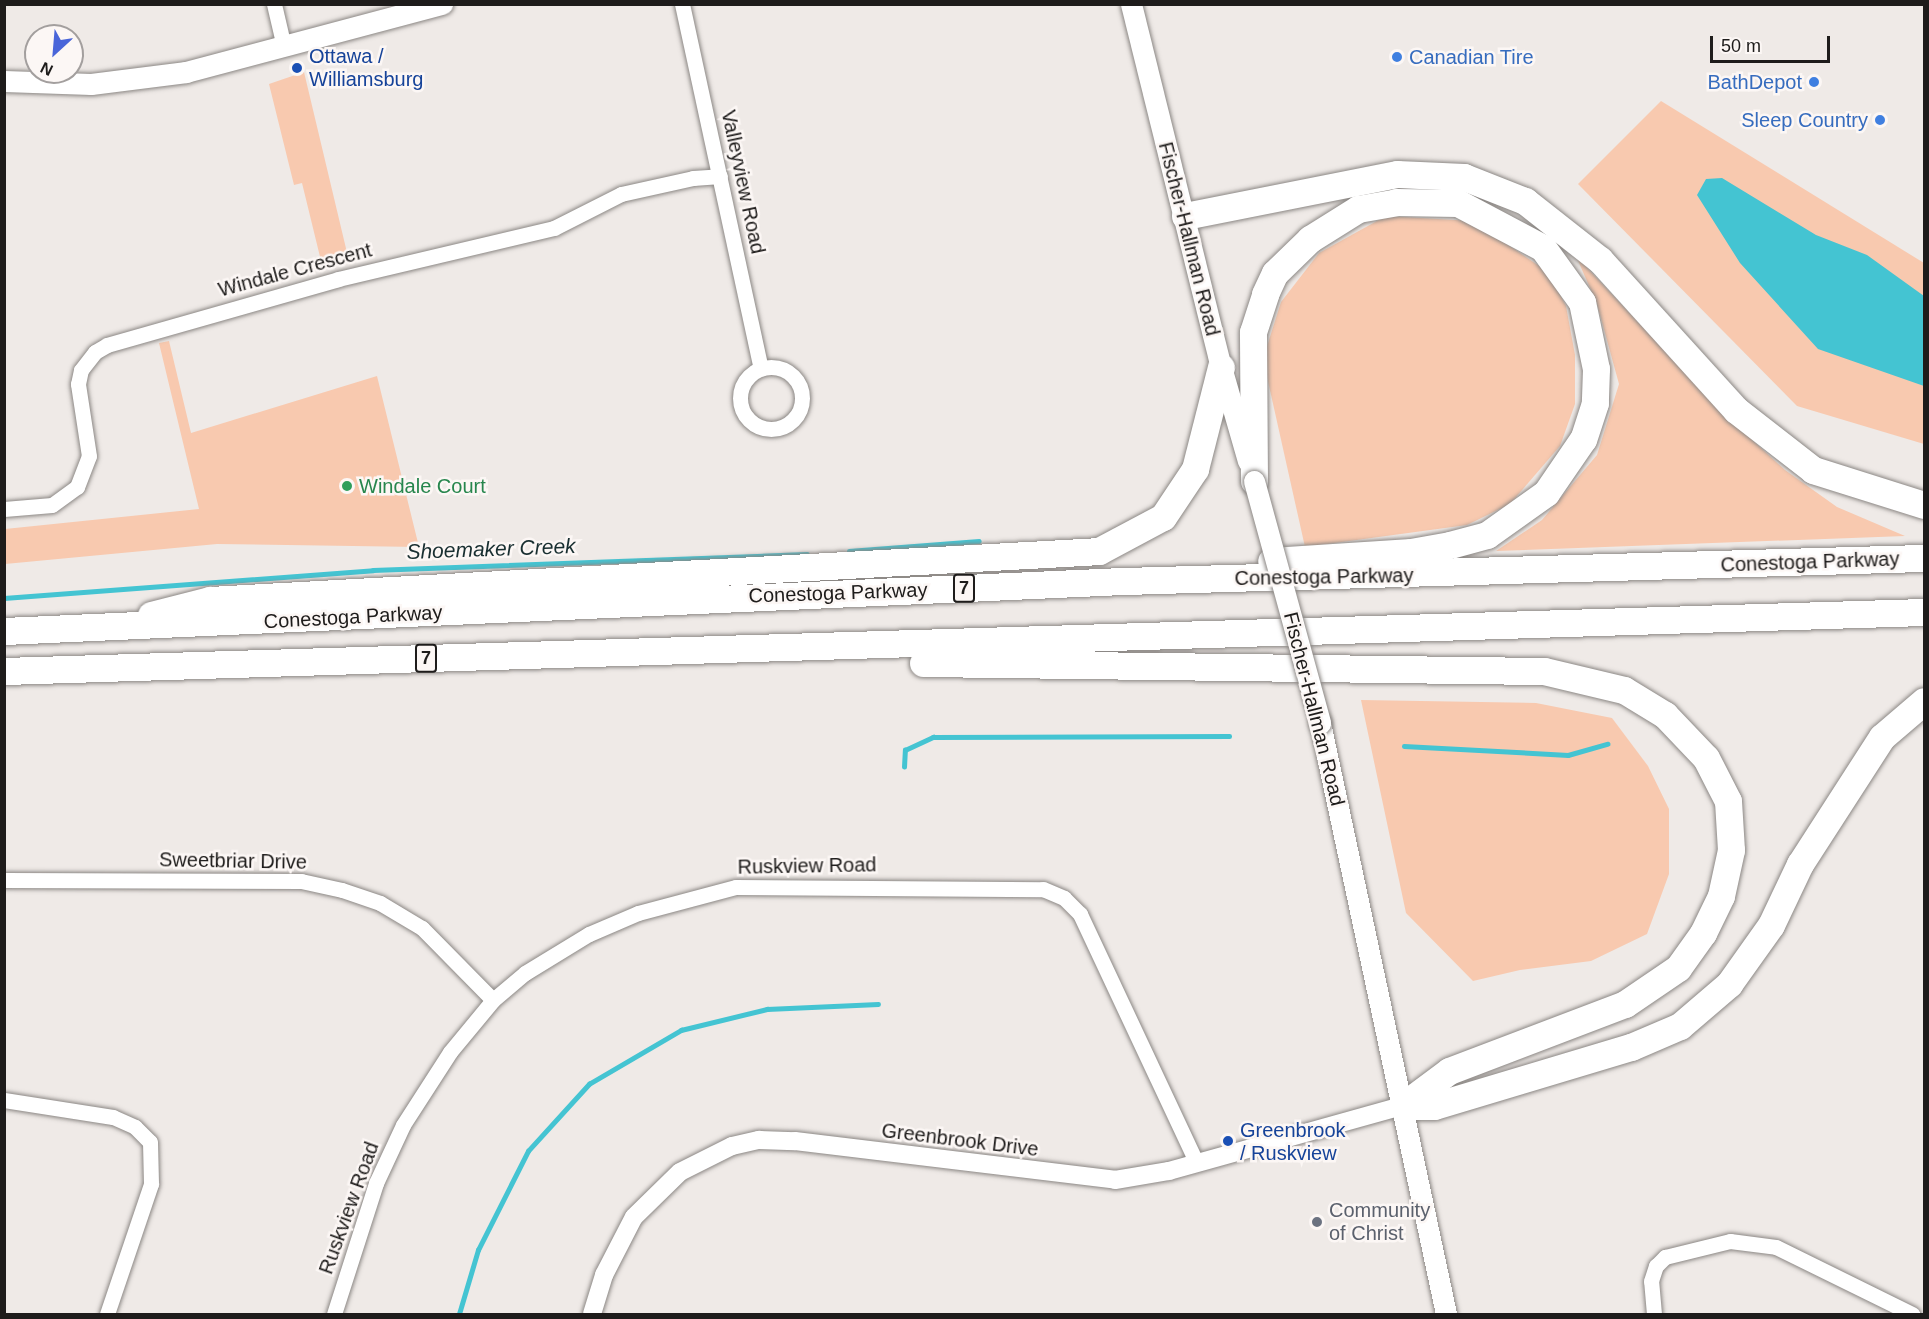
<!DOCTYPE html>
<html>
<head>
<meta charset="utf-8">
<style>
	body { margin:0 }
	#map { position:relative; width:1929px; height:1319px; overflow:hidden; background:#efeae7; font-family:Arial,sans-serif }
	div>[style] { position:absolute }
	.green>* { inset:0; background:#f8c9af }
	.water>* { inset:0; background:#44c4d2 }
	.stream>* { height:4.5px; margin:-2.25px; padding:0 2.25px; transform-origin:2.25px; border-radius:2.25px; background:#44c4d2 }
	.roads { filter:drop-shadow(0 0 2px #8b8784) drop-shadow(0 0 2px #8b8784) }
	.minor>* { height:15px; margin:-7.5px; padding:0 7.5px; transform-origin:7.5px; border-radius:7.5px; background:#fff }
	.minor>.ring { margin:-7.5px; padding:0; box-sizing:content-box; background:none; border:15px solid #fff; border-radius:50% }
	.tertiary>* { height:18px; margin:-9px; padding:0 9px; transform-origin:9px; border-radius:9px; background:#fff }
	.secondary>* { height:21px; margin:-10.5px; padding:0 10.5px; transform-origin:10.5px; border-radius:10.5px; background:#fff }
	.motorway>* { height:27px; margin:-13.5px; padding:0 13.5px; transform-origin:13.5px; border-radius:13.5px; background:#fff }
	.bridges { filter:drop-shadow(0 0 2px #8b8784) drop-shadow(0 0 2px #8b8784) }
	.secondary-bridge>* { height:21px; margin:-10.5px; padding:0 10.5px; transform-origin:10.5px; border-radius:10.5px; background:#fff }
	.dots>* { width:16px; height:16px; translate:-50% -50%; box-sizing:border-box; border:3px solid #fcf7f5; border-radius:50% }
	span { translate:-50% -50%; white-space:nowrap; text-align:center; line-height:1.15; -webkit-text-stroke:5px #fcf7f5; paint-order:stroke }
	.shield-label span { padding:2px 4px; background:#fcf7f5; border:2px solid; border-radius:4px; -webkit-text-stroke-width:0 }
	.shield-label { font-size:18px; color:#1e1c1b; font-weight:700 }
	.transit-label { font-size:20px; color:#164399 }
	.left { translate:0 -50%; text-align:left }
	.shop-label { font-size:20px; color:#366cbe }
	.right { translate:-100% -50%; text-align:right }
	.street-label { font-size:20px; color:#1e1c1b }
	.leisure-label { font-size:20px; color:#27864d }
	.worship-label { font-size:20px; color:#5b616d }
	.water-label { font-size:21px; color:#192f31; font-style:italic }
	.frame { position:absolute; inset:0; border:6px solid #1e1c1b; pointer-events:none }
	.north { position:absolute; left:24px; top:24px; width:60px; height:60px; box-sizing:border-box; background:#fcf7f5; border:2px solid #a39f9e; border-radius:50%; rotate:206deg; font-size:16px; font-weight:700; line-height:24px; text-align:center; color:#1e1c1b }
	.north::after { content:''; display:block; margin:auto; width:21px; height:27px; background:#4965d9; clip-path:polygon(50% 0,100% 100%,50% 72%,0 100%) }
	.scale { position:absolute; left:1710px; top:36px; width:120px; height:27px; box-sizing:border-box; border:3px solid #1e1c1b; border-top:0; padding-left:8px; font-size:18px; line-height:21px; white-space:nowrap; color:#1e1c1b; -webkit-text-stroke:4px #fcf7f5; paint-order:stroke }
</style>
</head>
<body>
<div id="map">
	<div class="green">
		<div style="clip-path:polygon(304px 72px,349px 261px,323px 269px,302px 183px,294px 185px,269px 84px)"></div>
		<div style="clip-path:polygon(1661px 101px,1924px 263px,1924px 444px,1797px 406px,1578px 184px)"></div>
		<div style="clip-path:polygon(1386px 216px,1473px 221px,1548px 272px,1566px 306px,1575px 355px,1575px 404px,1560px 446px,1510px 504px,1467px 525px,1305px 547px,1263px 359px,1281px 302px,1319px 253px)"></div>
		<div style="clip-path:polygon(1576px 256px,1728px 418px,1785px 470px,1837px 507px,1905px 536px,1496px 551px,1542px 520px,1597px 455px,1619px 384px,1597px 304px)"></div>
		<div style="clip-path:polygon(169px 341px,191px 433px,377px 376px,419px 547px,217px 544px,5px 564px,5px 529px,199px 509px,159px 343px)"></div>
		<div style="clip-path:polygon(1361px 700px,1536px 703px,1612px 718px,1648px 766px,1669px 809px,1669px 874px,1647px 934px,1591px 961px,1520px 970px,1473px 981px,1406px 913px)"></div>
	</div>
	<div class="water">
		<div style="clip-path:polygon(1722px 178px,1816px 235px,1867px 255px,1924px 296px,1924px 386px,1818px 349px,1740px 263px,1697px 195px,1706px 179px)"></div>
	</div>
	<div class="stream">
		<div style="left:849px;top:551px;width:130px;rotate:-4.4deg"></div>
		<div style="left:4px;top:598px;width:370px;rotate:-4.3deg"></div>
		<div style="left:373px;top:570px;width:434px;rotate:-2.1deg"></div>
		<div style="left:1404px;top:746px;width:164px;rotate:3.1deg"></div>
		<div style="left:1568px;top:755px;width:41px;rotate:-15.8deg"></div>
		<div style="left:904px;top:767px;width:17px;rotate:-87deg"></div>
		<div style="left:905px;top:750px;width:31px;rotate:-25deg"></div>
		<div style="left:933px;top:737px;width:296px;rotate:-0.2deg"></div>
		<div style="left:459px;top:1314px;width:67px;rotate:-73.5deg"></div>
		<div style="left:478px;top:1250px;width:111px;rotate:-63.2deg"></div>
		<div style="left:528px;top:1151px;width:91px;rotate:-47.7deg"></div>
		<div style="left:589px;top:1084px;width:107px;rotate:-30.4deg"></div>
		<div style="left:681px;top:1030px;width:89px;rotate:-13.7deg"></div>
		<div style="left:767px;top:1009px;width:111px;rotate:-2.6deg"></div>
	</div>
	<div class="roads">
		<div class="minor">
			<div style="left:274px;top:4px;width:44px;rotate:76.9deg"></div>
			<div style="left:682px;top:4px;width:373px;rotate:77.8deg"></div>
			<div class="ring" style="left:740px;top:367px;width:47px;height:47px"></div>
			<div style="left:4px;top:509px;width:48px;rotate:-4.8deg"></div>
			<div style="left:52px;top:505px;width:31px;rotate:-36deg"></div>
			<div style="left:77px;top:487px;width:33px;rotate:-69deg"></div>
			<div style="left:89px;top:456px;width:73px;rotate:-98.7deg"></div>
			<div style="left:78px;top:384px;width:14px;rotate:-78deg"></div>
			<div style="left:81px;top:370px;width:23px;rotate:-52deg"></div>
			<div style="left:95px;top:352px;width:14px;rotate:-30deg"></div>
			<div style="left:107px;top:345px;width:240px;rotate:-15.9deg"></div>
			<div style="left:338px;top:279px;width:222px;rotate:-13.3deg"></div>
			<div style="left:554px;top:228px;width:75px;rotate:-26.9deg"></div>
			<div style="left:621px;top:194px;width:74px;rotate:-12.5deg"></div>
			<div style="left:693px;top:178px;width:27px;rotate:-4deg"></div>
			<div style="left:4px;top:880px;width:297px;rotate:0.2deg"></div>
			<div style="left:301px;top:881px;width:42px;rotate:12.4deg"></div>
			<div style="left:342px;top:890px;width:40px;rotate:18.9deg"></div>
			<div style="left:380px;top:903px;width:49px;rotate:30.8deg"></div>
			<div style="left:422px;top:928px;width:101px;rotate:45.4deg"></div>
			<div style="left:4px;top:1100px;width:110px;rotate:8.9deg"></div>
			<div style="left:113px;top:1117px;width:24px;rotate:24deg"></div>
			<div style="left:135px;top:1127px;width:21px;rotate:45deg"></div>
			<div style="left:150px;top:1142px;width:42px;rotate:88.6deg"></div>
			<div style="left:151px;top:1184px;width:137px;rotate:108.7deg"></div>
			<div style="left:334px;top:1314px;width:138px;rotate:-72.2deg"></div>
			<div style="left:376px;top:1183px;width:64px;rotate:-65deg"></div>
			<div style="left:403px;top:1125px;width:87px;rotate:-57.2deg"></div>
			<div style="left:450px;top:1052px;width:67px;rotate:-50.4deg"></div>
			<div style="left:493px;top:1000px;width:42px;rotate:-40.2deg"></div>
			<div style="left:525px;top:973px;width:75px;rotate:-31.4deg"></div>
			<div style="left:589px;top:934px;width:53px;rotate:-23.2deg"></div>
			<div style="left:638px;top:913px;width:101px;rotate:-14.9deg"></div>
			<div style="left:736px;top:887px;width:307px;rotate:0.4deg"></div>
			<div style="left:1043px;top:889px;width:23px;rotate:23deg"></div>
			<div style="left:1064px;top:898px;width:23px;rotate:45deg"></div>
			<div style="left:1080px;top:914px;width:274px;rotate:64.9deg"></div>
			<div style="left:1654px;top:1314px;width:33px;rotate:-95deg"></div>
			<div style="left:1651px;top:1281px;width:16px;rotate:-72deg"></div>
			<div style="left:1656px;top:1266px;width:13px;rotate:-45deg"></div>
			<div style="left:1665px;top:1257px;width:67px;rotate:-13.8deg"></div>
			<div style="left:1730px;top:1241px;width:46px;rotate:7.4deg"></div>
			<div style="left:1776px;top:1247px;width:152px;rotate:26.2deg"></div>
		</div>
		<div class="tertiary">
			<div style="left:592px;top:1314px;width:41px;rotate:-72.9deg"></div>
			<div style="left:604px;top:1275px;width:65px;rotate:-62.7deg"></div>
			<div style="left:634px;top:1217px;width:64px;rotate:-44.4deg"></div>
			<div style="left:680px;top:1172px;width:58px;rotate:-26.6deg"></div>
			<div style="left:732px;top:1146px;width:28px;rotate:-13deg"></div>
			<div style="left:759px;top:1140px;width:36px;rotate:2deg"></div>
			<div style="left:795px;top:1141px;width:322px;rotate:6.9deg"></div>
			<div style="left:1115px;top:1180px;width:55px;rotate:-9.5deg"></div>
			<div style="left:1169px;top:1171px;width:242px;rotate:-15.6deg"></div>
		</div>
		<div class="secondary">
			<div style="left:1131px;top:4px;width:374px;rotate:76.1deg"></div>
			<div style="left:1221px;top:367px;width:98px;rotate:74deg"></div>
			<div style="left:4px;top:81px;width:87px;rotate:2deg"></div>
			<div style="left:91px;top:84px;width:96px;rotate:-7.2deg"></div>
			<div style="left:186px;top:72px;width:265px;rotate:-14.9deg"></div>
			<div style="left:1320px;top:723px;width:604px;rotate:77.96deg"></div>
		</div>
		<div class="motorway">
			<div style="left:1185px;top:216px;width:216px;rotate:-11.2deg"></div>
			<div style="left:1397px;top:174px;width:67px;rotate:2.6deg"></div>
			<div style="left:1464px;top:177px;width:66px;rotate:21.5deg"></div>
			<div style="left:1525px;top:201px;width:95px;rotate:38.2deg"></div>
			<div style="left:1600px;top:260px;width:202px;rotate:47.8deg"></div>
			<div style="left:1736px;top:410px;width:98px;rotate:37.9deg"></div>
			<div style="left:1813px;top:470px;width:116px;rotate:17.5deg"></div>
			<div style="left:1254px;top:481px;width:149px;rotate:-90.4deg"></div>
			<div style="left:1253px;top:332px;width:40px;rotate:-72deg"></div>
			<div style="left:1265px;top:294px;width:23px;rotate:-65deg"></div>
			<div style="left:1275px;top:273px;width:49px;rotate:-44.2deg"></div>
			<div style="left:1310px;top:239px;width:57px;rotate:-32deg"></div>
			<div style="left:1358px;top:209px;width:39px;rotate:-10deg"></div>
			<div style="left:1396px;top:202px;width:62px;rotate:0.9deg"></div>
			<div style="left:1458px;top:203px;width:96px;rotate:27.9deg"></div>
			<div style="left:1543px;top:248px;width:67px;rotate:54.2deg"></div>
			<div style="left:1582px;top:302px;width:68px;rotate:78.2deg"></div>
			<div style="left:1596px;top:369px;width:34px;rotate:92deg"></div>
			<div style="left:1595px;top:403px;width:38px;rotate:108deg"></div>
			<div style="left:1583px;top:439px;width:65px;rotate:124.4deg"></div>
			<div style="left:1546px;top:493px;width:72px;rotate:144.6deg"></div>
			<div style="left:1487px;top:535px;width:38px;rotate:165deg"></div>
			<div style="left:1450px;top:545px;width:40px;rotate:170deg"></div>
			<div style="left:1411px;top:552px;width:140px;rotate:176.3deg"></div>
			<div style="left:151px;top:615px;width:61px;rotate:-14.3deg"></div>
			<div style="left:210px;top:600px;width:890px;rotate:-3.15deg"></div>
			<div style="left:1099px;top:551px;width:72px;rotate:-28deg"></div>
			<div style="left:1163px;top:517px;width:58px;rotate:-56.3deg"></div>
			<div style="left:1195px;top:469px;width:105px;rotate:-75.7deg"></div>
			<div style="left:4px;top:631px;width:1121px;rotate:-2.56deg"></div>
			<div style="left:1124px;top:581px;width:800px;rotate:-1.65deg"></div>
			<div style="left:923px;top:663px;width:621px;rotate:0.74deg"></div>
			<div style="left:1544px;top:671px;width:82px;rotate:13.4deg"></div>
			<div style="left:1624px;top:690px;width:48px;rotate:31.4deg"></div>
			<div style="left:1665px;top:715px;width:59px;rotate:46.4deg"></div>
			<div style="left:1706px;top:758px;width:48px;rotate:62.9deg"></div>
			<div style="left:1728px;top:801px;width:49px;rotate:86.5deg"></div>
			<div style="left:1731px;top:850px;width:47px;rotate:102.3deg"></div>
			<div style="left:1721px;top:896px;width:41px;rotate:115.9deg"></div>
			<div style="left:1703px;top:933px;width:43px;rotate:125.5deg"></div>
			<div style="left:1678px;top:968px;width:64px;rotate:145.8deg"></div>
			<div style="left:1625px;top:1004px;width:188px;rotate:159.2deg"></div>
			<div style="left:1449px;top:1071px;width:59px;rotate:143.3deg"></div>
			<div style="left:4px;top:671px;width:1921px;rotate:-1.76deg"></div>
			<div style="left:1402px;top:1106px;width:32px"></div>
			<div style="left:1434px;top:1106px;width:206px;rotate:-16.7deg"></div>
			<div style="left:1631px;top:1047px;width:53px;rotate:-23.2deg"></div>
			<div style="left:1680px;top:1026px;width:65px;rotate:-40.6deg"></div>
			<div style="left:1729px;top:984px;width:72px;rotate:-54.6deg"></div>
			<div style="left:1771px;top:925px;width:68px;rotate:-64.6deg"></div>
			<div style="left:1800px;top:864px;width:151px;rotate:-57.2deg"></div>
			<div style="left:1882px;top:737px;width:55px;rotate:-40.6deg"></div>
		</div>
	</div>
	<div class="bridges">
		<div class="secondary-bridge">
			<div style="left:1254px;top:481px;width:251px;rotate:74.7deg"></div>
		</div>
	</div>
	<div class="dots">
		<div style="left:1397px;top:57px;background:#3f7fe0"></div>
		<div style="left:297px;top:68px;background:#1a4fb4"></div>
		<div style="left:1814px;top:82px;background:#3f7fe0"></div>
		<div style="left:1880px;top:120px;background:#3f7fe0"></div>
		<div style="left:347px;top:486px;background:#2e9e5b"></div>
		<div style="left:1228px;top:1141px;background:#1a4fb4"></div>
		<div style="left:1317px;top:1222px;background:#6b7280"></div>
	</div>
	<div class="shield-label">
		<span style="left:964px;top:588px">7</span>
		<span style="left:426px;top:658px">7</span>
	</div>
	<div class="transit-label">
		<span class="left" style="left:309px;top:68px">Ottawa /<br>Williamsburg</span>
		<span class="left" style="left:1240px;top:1142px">Greenbrook<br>/ Ruskview</span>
	</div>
	<div class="shop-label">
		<span class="left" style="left:1409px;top:57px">Canadian Tire</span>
		<span class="right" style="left:1802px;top:82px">BathDepot</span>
		<span class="right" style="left:1868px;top:120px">Sleep Country</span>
	</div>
	<div class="street-label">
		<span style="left:743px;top:182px;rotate:78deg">Valleyview Road</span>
		<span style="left:1189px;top:239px;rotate:76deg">Fischer-Hallman Road</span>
		<span style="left:295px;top:270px;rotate:-15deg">Windale Crescent</span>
		<span style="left:1810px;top:562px;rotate:-2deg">Conestoga Parkway</span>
		<span style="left:1324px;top:577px;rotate:-1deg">Conestoga Parkway</span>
		<span style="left:838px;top:593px;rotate:-2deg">Conestoga Parkway</span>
		<span style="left:353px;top:617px;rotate:-3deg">Conestoga Parkway</span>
		<span style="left:1314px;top:709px;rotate:76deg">Fischer-Hallman Road</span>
		<span style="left:233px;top:861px;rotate:1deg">Sweetbriar Drive</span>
		<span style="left:807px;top:866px;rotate:-1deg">Ruskview Road</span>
		<span style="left:960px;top:1140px;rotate:7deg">Greenbrook Drive</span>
		<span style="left:349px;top:1208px;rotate:-70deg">Ruskview Road</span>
	</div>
	<div class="leisure-label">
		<span class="left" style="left:359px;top:486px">Windale Court</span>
	</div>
	<div class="worship-label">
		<span class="left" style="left:1329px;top:1222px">Community<br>of Christ</span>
	</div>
	<div class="water-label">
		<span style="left:491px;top:549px;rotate:-2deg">Shoemaker Creek</span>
	</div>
	<div class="frame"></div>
	<div class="north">N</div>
	<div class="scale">50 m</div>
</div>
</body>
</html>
